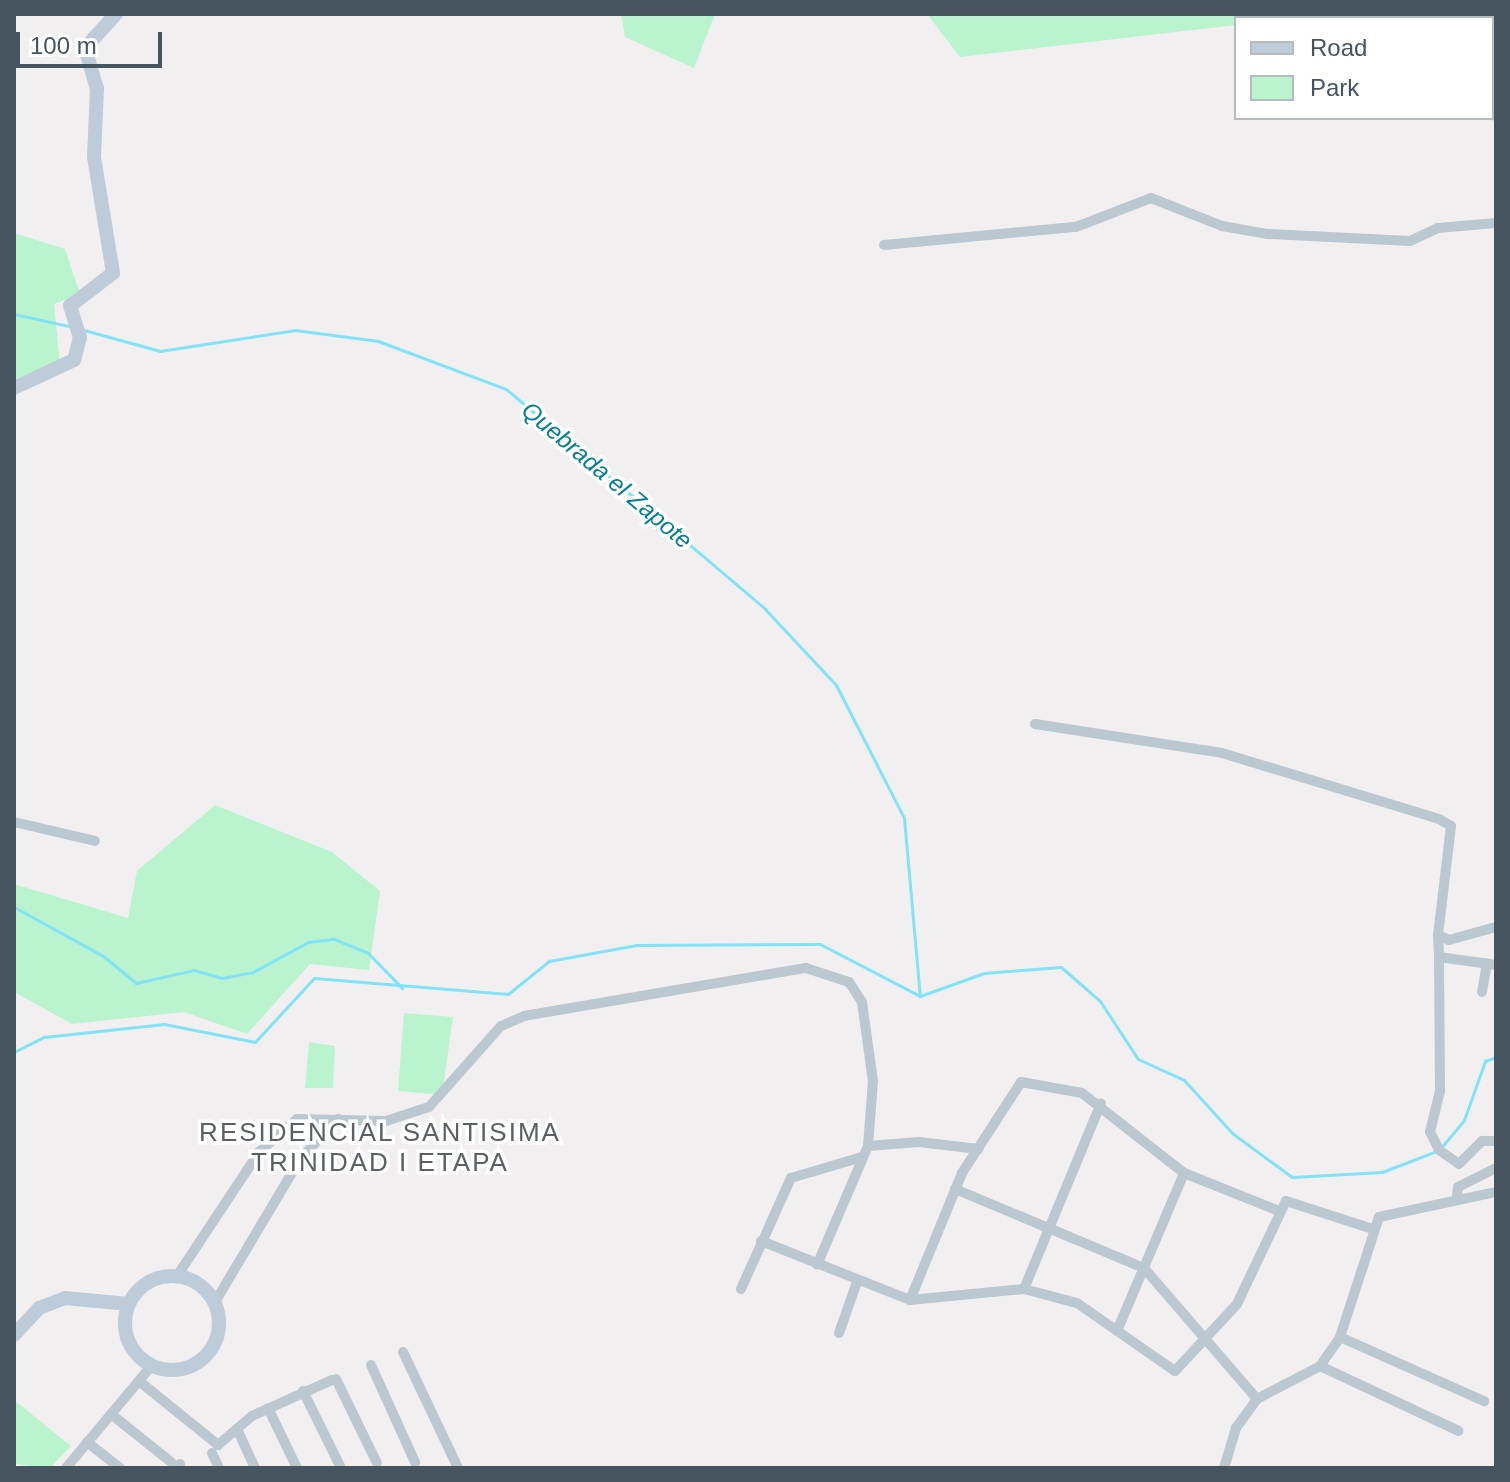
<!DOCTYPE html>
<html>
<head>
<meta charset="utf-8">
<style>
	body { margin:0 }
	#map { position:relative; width:1510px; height:1482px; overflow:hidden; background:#f2eff0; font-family:Arial,sans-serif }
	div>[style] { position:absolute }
	.green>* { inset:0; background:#b9f4ce }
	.stream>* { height:3px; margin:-1.5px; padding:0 1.5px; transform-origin:1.5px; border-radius:1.5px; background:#82e3f6 }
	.street>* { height:10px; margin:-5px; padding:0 5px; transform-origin:5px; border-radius:5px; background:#bcc8d0 }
	.secondary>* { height:14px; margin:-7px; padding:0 7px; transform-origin:7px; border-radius:7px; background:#beccd9 }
	.secondary>.ring { margin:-7px; padding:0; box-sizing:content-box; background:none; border:14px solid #beccd9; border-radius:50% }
	span { translate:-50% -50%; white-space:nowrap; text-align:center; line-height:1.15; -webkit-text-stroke:7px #fff; paint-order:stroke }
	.water-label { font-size:24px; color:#037f97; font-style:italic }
	.quarter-label { font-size:26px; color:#5b6066; letter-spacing:2px }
	.frame { position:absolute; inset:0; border:16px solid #45545f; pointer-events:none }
	.legend { position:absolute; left:1234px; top:16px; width:260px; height:104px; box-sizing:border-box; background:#fff; border:2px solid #b5bbbf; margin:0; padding:10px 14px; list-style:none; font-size:24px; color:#45545f }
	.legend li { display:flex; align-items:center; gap:16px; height:40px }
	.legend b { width:40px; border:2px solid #b5bbbf }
	.scale { position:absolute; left:16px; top:32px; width:146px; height:36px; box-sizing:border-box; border:4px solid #45545f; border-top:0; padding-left:10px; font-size:24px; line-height:28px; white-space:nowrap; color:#45545f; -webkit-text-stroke:6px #fff; paint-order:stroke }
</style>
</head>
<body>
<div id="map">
	<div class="green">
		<div style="clip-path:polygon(621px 14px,715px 14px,694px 68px,625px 37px)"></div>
		<div style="clip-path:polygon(927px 14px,1496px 14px,1496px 122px,1485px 118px,1492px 118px,1492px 18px,1236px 18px,1236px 25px,960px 57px)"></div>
		<div style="clip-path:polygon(14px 233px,65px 249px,80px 294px,54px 304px,60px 365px,14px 379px)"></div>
		<div style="clip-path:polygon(215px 805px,332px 852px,380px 891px,369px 970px,310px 964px,247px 1034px,184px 1012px,72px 1024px,14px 992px,14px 884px,128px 918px,137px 871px)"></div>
		<div style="clip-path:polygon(404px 1013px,453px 1017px,442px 1095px,398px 1091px)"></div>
		<div style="clip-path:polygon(309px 1042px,335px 1046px,333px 1088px,305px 1088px)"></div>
		<div style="clip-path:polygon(14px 1400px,71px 1446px,50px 1468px,14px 1464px)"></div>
	</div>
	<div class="stream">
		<div style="left:1290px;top:14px;width:11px;rotate:22deg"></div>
		<div style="left:1492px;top:91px;width:4px;rotate:14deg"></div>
		<div style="left:14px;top:314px;width:60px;rotate:12.4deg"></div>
		<div style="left:84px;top:330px;width:79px;rotate:15.4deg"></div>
		<div style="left:160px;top:351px;width:137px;rotate:-8.8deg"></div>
		<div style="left:295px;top:330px;width:84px;rotate:7.5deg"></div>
		<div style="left:378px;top:341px;width:137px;rotate:20.6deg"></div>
		<div style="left:506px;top:389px;width:340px;rotate:40.3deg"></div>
		<div style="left:765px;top:609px;width:104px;rotate:46.9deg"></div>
		<div style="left:836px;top:685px;width:149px;rotate:62.9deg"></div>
		<div style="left:904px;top:818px;width:179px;rotate:84.9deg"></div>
		<div style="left:14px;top:907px;width:102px;rotate:28.8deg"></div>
		<div style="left:103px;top:956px;width:43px;rotate:39.3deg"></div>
		<div style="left:136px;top:983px;width:59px;rotate:-12.6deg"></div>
		<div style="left:194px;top:970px;width:29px;rotate:16deg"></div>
		<div style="left:222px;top:978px;width:32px;rotate:-11deg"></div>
		<div style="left:253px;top:972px;width:63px;rotate:-28.6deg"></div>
		<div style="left:308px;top:942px;width:26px;rotate:-7deg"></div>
		<div style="left:334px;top:939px;width:37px;rotate:22deg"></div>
		<div style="left:368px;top:953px;width:49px;rotate:45.8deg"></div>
		<div style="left:920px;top:996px;width:68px;rotate:-19.8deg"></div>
		<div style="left:984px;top:973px;width:77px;rotate:-4.5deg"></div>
		<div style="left:1061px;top:967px;width:52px;rotate:41.1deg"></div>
		<div style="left:1100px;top:1001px;width:69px;rotate:56.8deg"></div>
		<div style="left:1138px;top:1059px;width:51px;rotate:24.5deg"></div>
		<div style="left:1184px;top:1080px;width:72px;rotate:47.8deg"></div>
		<div style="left:1232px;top:1133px;width:74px;rotate:36.3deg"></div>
		<div style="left:1292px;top:1177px;width:90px;rotate:-3.2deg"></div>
		<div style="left:1382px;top:1172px;width:61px;rotate:-21.1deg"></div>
		<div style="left:1439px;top:1150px;width:39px;rotate:-50deg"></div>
		<div style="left:1464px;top:1120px;width:63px;rotate:-70.4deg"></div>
		<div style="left:1485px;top:1061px;width:12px;rotate:-20deg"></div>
		<div style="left:14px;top:1052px;width:34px;rotate:-27deg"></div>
		<div style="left:44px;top:1037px;width:121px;rotate:-6.2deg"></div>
		<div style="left:164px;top:1024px;width:93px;rotate:11.2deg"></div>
		<div style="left:255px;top:1042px;width:87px;rotate:-47.3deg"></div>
		<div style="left:314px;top:978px;width:195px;rotate:4.7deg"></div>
		<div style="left:508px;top:994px;width:53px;rotate:-38.8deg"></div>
		<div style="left:549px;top:961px;width:89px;rotate:-10.3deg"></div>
		<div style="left:637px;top:945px;width:183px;rotate:-0.3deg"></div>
		<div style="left:820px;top:944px;width:113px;rotate:27.5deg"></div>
	</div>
	<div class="street">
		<div style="left:884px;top:245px;width:193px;rotate:-5.4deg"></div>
		<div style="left:1076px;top:227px;width:80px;rotate:-21.1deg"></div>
		<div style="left:1151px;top:198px;width:76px;rotate:21.5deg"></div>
		<div style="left:1222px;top:226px;width:47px;rotate:9.9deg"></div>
		<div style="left:1268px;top:234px;width:142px;rotate:2.8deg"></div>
		<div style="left:1410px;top:241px;width:31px;rotate:-25deg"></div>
		<div style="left:1438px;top:228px;width:58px;rotate:-4.9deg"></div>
		<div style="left:1035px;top:724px;width:189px;rotate:8.8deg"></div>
		<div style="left:1222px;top:753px;width:227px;rotate:16.9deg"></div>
		<div style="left:1439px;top:819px;width:14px;rotate:30deg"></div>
		<div style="left:1451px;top:826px;width:110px;rotate:96.8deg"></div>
		<div style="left:1438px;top:935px;width:12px;rotate:24deg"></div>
		<div style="left:1449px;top:940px;width:49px;rotate:-15.5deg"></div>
		<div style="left:14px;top:822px;width:83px;rotate:13.2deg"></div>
		<div style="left:1438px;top:935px;width:22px;rotate:87deg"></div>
		<div style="left:1439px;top:957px;width:58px;rotate:8deg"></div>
		<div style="left:1439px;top:957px;width:134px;rotate:89.6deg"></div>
		<div style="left:1440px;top:1091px;width:42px;rotate:103.7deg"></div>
		<div style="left:1430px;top:1132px;width:20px;rotate:63deg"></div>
		<div style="left:1439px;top:1150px;width:24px;rotate:35deg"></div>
		<div style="left:1459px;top:1164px;width:33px;rotate:-45deg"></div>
		<div style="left:1482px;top:1141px;width:14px"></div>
		<div style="left:1482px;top:992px;width:29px;rotate:-80deg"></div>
		<div style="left:868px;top:1146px;width:51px;rotate:-4.5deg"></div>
		<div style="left:919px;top:1142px;width:60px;rotate:6.7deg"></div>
		<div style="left:955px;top:1189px;width:205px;rotate:22.7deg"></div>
		<div style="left:1144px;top:1268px;width:173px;rotate:49.2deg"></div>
		<div style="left:1457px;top:1196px;width:9px;rotate:-84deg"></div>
		<div style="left:1458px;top:1187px;width:42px;rotate:-26.6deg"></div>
		<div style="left:761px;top:1241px;width:160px;rotate:21.6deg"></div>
		<div style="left:910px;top:1300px;width:115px;rotate:-5.5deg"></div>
		<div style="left:1024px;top:1289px;width:55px;rotate:14.8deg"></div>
		<div style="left:1077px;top:1303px;width:119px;rotate:34.8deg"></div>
		<div style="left:1175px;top:1371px;width:91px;rotate:-47.2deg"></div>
		<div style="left:1237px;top:1304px;width:114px;rotate:-64.6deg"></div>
		<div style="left:1286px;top:1201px;width:88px;rotate:17.8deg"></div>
		<div style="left:177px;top:1276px;width:149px;rotate:-56.5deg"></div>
		<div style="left:259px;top:1152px;width:50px;rotate:-41deg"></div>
		<div style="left:297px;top:1119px;width:89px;rotate:1.3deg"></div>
		<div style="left:386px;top:1121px;width:45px;rotate:-18deg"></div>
		<div style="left:429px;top:1107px;width:108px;rotate:-48.4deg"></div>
		<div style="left:501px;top:1026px;width:25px;rotate:-23deg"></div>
		<div style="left:524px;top:1016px;width:286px;rotate:-9.7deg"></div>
		<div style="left:806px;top:968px;width:45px;rotate:18deg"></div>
		<div style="left:849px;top:982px;width:24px;rotate:57deg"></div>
		<div style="left:862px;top:1002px;width:80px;rotate:82.1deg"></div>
		<div style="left:873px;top:1081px;width:65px;rotate:94.4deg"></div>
		<div style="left:868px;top:1146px;width:129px;rotate:113.2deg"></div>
		<div style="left:741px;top:1289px;width:122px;rotate:-65.8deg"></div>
		<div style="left:791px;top:1178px;width:74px;rotate:-16.5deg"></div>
		<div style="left:1024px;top:1289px;width:201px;rotate:-67.5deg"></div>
		<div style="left:910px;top:1300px;width:137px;rotate:-67.7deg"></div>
		<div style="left:962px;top:1173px;width:108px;rotate:-57deg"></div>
		<div style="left:1021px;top:1082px;width:62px;rotate:10.2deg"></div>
		<div style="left:1082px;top:1093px;width:130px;rotate:38.1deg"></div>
		<div style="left:1184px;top:1173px;width:102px;rotate:21.8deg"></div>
		<div style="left:215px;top:1302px;width:168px;rotate:-59.2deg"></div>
		<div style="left:301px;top:1158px;width:54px;rotate:-46.5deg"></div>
		<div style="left:1117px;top:1331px;width:172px;rotate:-67deg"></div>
		<div style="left:839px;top:1333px;width:54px;rotate:-70.6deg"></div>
		<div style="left:1340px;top:1337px;width:158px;rotate:24deg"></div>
		<div style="left:403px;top:1352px;width:128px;rotate:64.6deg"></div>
		<div style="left:371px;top:1365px;width:107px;rotate:65.6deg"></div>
		<div style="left:1320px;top:1366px;width:153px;rotate:25.1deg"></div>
		<div style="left:336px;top:1379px;width:93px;rotate:64deg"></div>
		<div style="left:139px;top:1381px;width:102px;rotate:39deg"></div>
		<div style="left:218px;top:1445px;width:45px;rotate:-40.5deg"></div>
		<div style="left:252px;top:1416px;width:88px;rotate:-24.2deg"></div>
		<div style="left:303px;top:1391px;width:86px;rotate:63.7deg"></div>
		<div style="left:268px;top:1408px;width:67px;rotate:64.2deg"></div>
		<div style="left:111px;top:1414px;width:77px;rotate:38.7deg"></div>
		<div style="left:237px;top:1429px;width:43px;rotate:65.2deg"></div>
		<div style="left:87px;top:1442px;width:42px;rotate:38.2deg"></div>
		<div style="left:212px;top:1453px;width:17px;rotate:65deg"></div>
		<div style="left:180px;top:1464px;width:4px;rotate:90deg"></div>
		<div style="left:66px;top:1468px;width:134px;rotate:-50.1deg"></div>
		<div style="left:1224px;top:1468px;width:42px;rotate:-73.3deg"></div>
		<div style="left:1236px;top:1428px;width:36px;rotate:-54deg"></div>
		<div style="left:1257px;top:1399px;width:71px;rotate:-27.6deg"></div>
		<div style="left:1320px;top:1366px;width:35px;rotate:-55deg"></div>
		<div style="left:1340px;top:1337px;width:126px;rotate:-72deg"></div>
		<div style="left:1379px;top:1217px;width:120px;rotate:-12.1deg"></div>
	</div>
	<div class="secondary">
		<div style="left:14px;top:388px;width:66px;rotate:-25deg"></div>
		<div style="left:74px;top:360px;width:23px;rotate:-75deg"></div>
		<div style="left:80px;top:338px;width:34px;rotate:-107deg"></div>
		<div style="left:70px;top:306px;width:54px;rotate:-37.5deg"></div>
		<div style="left:113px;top:273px;width:118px;rotate:-99.3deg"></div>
		<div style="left:94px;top:157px;width:68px;rotate:-87.5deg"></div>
		<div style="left:97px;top:89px;width:43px;rotate:-106.3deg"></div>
		<div style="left:85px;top:48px;width:46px;rotate:-47.6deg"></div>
		<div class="ring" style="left:125px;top:1276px;width:80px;height:80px"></div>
		<div style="left:14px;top:1335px;width:37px;rotate:-47deg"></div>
		<div style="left:39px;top:1308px;width:28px;rotate:-21deg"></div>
		<div style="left:65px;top:1298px;width:64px;rotate:5.4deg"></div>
	</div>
	<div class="water-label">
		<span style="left:607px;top:475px;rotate:40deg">Quebrada el Zapote</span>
	</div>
	<div class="quarter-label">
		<span style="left:380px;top:1148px">RESIDENCIAL SANTISIMA<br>TRINIDAD I ETAPA</span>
	</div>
	<div class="frame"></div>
	<ul class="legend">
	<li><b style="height:10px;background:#beccd9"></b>Road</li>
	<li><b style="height:22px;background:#b9f4ce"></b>Park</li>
	</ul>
	<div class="scale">100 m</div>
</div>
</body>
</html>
